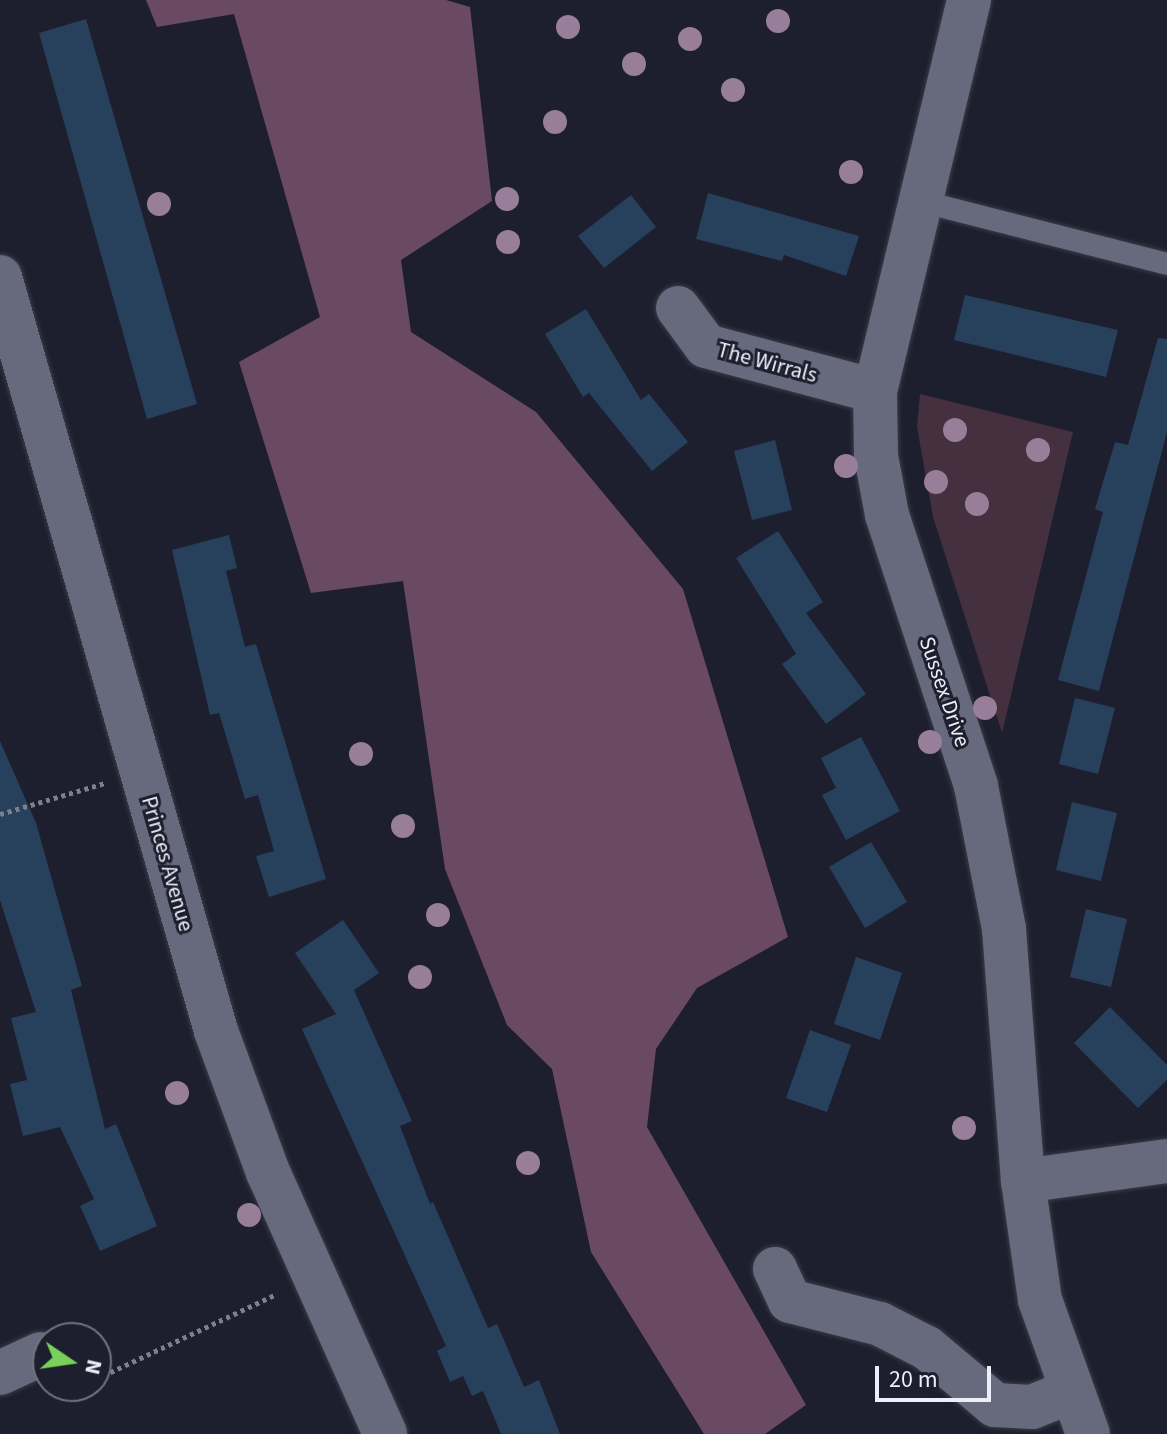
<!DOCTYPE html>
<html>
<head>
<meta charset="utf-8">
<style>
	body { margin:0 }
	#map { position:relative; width:1167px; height:1434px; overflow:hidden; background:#1e1f2e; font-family:"Source Sans 3",sans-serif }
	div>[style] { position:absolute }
	.green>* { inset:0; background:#44303e }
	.forest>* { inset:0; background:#6a4962 }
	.building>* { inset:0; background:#27405c }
	.path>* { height:5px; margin-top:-2.5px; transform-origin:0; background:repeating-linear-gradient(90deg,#7e7f8c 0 4px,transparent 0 8px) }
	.roads { filter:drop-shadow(0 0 2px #3a3b48) drop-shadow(0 0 2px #3a3b48) }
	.service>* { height:22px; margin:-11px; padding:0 11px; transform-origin:11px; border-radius:11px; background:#676a7c }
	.minor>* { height:44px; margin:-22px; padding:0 22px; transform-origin:22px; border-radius:22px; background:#676a7c }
	.tertiary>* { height:44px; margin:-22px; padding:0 22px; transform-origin:22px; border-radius:22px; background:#676a7c }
	.trees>* { width:24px; height:24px; margin:-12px; border-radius:50%; background:#987e98 }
	span { translate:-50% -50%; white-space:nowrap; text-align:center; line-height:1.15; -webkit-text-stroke:6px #1e1f2e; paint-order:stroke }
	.street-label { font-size:22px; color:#edeef9 }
	.north { position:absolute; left:32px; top:1322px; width:80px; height:80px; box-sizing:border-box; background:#1e1f2e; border:2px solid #71727f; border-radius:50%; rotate:103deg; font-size:22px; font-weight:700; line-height:32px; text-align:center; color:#edeef9 }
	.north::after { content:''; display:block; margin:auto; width:28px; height:36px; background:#78d158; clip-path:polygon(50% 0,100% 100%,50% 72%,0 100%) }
	.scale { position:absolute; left:875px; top:1366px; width:116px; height:36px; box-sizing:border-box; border:4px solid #edeef9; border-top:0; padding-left:10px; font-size:24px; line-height:28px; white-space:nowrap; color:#edeef9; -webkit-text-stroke:6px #1e1f2e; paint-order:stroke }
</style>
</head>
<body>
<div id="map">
	<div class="green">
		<div style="clip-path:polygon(920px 394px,1073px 432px,1002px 733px,933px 517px,917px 427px)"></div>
	</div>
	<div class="forest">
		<div style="clip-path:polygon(146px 0,446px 0,470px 7px,492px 201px,401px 260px,411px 332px,536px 412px,683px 589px,788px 937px,697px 988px,656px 1049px,647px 1127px,806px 1405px,765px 1434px,704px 1434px,591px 1252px,552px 1069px,507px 1025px,445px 869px,403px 581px,311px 593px,239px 362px,320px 317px,234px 14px,157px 27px)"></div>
	</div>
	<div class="building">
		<div style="clip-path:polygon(86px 19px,197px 404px,147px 419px,39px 33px)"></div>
		<div style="clip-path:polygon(708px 193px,859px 236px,846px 276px,784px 255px,782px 261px,696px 239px)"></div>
		<div style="clip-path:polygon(631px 195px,656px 227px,604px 268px,578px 236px)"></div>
		<div style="clip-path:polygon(965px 295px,1118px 330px,1106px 377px,954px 340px)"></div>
		<div style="clip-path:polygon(586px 309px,641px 400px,649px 394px,688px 442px,652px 471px,589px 393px,583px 397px,545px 334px)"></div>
		<div style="clip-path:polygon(1158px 338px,1167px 339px,1167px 432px,1099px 691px,1058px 680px,1103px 512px,1095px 509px,1115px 442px,1128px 445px)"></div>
		<div style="clip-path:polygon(775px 440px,792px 510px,752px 520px,734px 451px)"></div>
		<div style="clip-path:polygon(778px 531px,823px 602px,806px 613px,866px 694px,826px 724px,782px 664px,796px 654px,736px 558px)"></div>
		<div style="clip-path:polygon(229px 535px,237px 568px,226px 571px,245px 647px,256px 644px,326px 879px,269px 897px,256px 856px,274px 851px,258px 795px,245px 799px,219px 713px,210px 715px,172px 550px)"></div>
		<div style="clip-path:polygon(1075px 698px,1115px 708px,1098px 774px,1059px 764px)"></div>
		<div style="clip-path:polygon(861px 737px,900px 811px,846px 840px,822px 795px,836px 788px,821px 758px)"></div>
		<div style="clip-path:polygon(0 741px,36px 823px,82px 986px,71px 990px,105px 1129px,116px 1124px,157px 1226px,100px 1251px,80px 1206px,94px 1199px,60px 1127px,23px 1136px,10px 1084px,27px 1080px,11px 1018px,36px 1012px,0 900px)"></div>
		<div style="clip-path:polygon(1072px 802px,1117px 813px,1101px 881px,1056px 870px)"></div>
		<div style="clip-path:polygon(871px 842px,907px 902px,865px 928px,829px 867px)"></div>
		<div style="clip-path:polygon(1086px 909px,1127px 919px,1111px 987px,1070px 977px)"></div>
		<div style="clip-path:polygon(343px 920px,379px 973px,354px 990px,412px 1121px,400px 1126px,430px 1204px,433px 1202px,488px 1328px,497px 1324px,524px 1387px,539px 1380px,560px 1434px,501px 1434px,483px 1391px,472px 1396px,463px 1376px,450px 1382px,437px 1351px,446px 1346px,302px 1029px,336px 1014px,295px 953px)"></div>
		<div style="clip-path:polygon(856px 957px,902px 973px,880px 1040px,834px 1024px)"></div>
		<div style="clip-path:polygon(1110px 1007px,1167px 1065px,1167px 1080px,1138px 1108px,1074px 1043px)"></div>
		<div style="clip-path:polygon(810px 1030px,851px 1045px,827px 1112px,786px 1098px)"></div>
	</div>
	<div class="path">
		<div style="left:0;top:814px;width:109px;rotate:-16.4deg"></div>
		<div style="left:96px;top:1379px;width:200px;rotate:-25.2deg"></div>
		<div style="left:81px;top:1386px;width:1px"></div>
	</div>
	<div class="roads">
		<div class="service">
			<div style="left:920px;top:201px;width:255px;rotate:14.3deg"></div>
		</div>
		<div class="minor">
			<div style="left:969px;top:0;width:402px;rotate:103.5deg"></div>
			<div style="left:875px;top:391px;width:65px;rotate:89.1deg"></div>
			<div style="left:876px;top:456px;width:60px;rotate:79.4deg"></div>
			<div style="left:887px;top:515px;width:285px;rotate:71.8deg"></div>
			<div style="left:976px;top:786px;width:146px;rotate:78.9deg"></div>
			<div style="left:1004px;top:929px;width:253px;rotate:85.7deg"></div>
			<div style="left:1023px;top:1181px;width:120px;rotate:81.9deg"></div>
			<div style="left:1040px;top:1300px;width:142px;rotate:70.3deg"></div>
			<div style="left:678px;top:308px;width:47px;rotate:53.6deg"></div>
			<div style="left:706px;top:346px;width:175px;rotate:14.9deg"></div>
			<div style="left:1023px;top:1181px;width:145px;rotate:-7.9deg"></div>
			<div style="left:775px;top:1269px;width:35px;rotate:65deg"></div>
			<div style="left:790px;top:1301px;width:93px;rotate:14.3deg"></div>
			<div style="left:880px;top:1324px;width:53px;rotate:27.1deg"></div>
			<div style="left:927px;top:1348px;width:89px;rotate:40deg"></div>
			<div style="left:995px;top:1405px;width:37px;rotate:3deg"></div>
			<div style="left:1032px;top:1407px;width:40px;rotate:-22deg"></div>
			<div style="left:0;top:1373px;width:45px;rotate:-24.9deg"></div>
		</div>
		<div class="tertiary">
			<div style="left:0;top:277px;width:784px;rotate:74.01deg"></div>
			<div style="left:216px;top:1031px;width:150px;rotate:69.8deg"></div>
			<div style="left:268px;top:1172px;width:287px;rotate:65.9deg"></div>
		</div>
	</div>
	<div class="trees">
		<div style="left:778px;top:21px"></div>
		<div style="left:568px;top:27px"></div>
		<div style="left:690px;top:39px"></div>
		<div style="left:634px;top:64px"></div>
		<div style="left:733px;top:90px"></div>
		<div style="left:555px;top:122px"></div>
		<div style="left:851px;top:172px"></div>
		<div style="left:507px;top:199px"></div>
		<div style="left:159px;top:204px"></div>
		<div style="left:508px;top:242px"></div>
		<div style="left:955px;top:430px"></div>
		<div style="left:1038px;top:450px"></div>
		<div style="left:846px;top:466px"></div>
		<div style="left:936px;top:482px"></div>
		<div style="left:977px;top:504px"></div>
		<div style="left:985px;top:708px"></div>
		<div style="left:930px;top:742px"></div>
		<div style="left:361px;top:754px"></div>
		<div style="left:403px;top:826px"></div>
		<div style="left:438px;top:915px"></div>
		<div style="left:420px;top:977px"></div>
		<div style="left:177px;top:1093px"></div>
		<div style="left:964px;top:1128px"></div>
		<div style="left:528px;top:1163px"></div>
		<div style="left:249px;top:1215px"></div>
	</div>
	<div class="street-label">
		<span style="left:767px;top:363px;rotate:15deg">The Wirrals</span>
		<span style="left:944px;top:692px;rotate:71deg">Sussex Drive</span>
		<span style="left:167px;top:864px;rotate:74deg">Princes Avenue</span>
	</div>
	<div class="north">N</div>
	<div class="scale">20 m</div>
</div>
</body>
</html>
